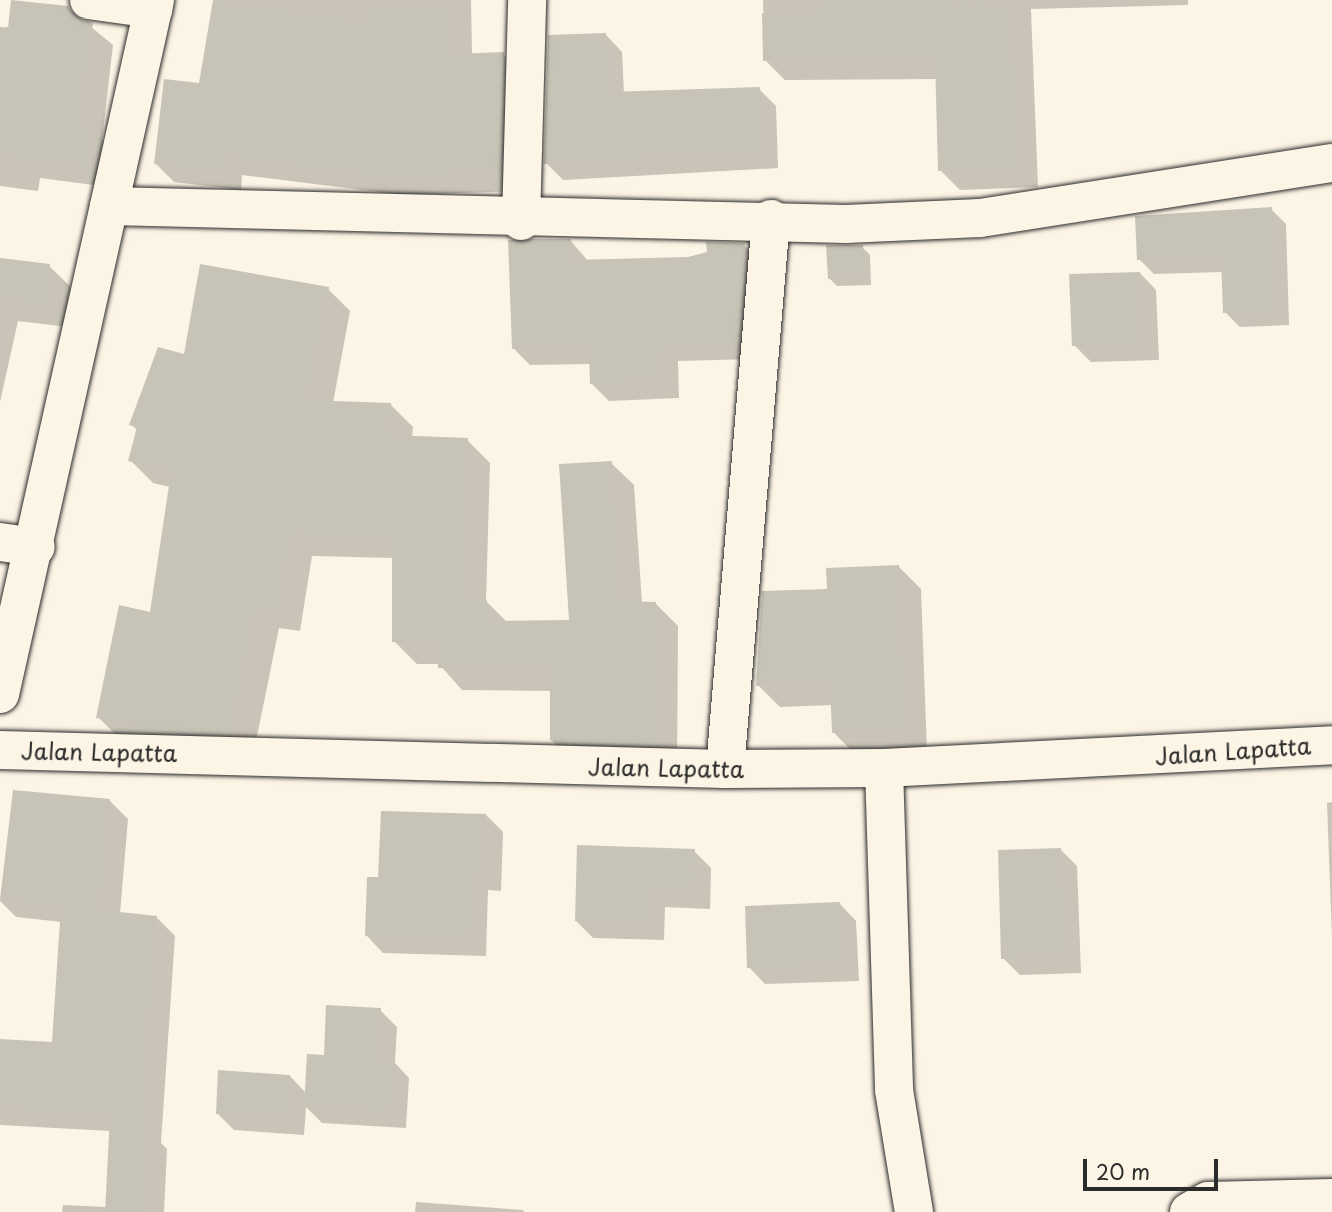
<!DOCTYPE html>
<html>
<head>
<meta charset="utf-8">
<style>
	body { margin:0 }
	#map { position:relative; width:1332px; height:1212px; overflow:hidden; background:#fcf5e5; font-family:"Playpen Sans",sans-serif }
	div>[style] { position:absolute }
	.shadow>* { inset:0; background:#0003 }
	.building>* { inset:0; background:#c8c3b7 }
	.roads { filter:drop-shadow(0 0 2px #2b2b2b) drop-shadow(0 0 2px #2b2b2b) }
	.minor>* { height:38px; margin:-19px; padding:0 19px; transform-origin:19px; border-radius:19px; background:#fcf5e5 }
	.secondary>* { height:38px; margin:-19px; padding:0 19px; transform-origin:19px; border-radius:19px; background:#fcf5e5 }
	span { translate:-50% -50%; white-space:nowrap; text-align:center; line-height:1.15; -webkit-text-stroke:6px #fcf5e5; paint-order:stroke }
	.street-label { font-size:23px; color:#2b2b2b }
	.scale { position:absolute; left:1083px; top:1159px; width:135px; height:32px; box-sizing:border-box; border:4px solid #2b2b2b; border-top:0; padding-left:9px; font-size:21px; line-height:24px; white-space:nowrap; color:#2b2b2b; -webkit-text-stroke:5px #fcf5e5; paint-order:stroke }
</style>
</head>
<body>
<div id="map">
	<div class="shadow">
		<div style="clip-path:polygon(215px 0,471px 0,472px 55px,503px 54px,521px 72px,518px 191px,403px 195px,242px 175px,241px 190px,174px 182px,156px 164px,201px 85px)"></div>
		<div style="clip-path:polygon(763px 0,1188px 0,1188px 5px,1031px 9px,1038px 187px,960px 190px,940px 170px,937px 79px,785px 80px,765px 60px)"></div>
		<div style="clip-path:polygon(68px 8px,113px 45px,102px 140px,113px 151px,109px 187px,40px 178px,38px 191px,0 186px,0 29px)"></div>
		<div style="clip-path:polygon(606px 35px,622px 52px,624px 94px,759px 89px,776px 106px,778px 168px,563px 180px,546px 163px)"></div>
		<div style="clip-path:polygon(1271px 209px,1286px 224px,1289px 325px,1240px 327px,1225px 312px,1223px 272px,1154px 274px,1139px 259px)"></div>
		<div style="clip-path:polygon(571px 241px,588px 261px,688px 259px,744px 245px,761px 262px,755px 359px,678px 361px,679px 398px,609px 401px,592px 384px,591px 364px,530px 365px,513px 348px)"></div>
		<div style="clip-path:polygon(862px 247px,870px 255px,871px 285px,837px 286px,829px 278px)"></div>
		<div style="clip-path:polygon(0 260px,49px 266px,72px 288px,68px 327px,18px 321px,0 402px)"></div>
		<div style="clip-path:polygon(1140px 273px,1156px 290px,1159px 360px,1091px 362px,1074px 345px)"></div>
		<div style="clip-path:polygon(328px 289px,350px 311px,333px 403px,390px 404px,413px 427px,412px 438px,467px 440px,490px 463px,486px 601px,508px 623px,571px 622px,611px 463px,634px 485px,642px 603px,655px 603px,678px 626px,677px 767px,574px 762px,551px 740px,552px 691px,462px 690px,439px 664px,417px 664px,394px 641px,394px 558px,312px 556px,300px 631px,279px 628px,253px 756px,121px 740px,98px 717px,151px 614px,170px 487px,153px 483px,130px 460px,138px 431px,131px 424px,185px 356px)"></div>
		<div style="clip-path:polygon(899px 567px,921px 589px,927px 752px,856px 755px,834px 733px,833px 705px,780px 707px,758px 685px,829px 591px)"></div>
		<div style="clip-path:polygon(14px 792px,110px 801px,128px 819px,120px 914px,157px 918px,175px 936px,161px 1143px,167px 1149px,164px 1212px,62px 1212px,63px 1205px,107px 1207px,110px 1131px,0 1125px,0 1040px,54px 1043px,62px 922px,16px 917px,0 901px)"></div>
		<div style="clip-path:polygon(1332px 802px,1332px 938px,1327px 803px)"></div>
		<div style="clip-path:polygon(486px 815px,503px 832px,501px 891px,488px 890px,486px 956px,383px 953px,367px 936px,380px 879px)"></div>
		<div style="clip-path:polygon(1060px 849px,1077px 866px,1081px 973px,1020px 975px,1003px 958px)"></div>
		<div style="clip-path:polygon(694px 851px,711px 868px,710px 909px,665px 907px,664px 940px,593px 938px,576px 921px)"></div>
		<div style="clip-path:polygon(840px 904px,856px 921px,859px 981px,765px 984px,749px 967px)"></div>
		<div style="clip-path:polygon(380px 1010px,397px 1027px,395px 1063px,409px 1078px,406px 1128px,322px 1123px,306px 1107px,304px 1135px,234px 1130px,217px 1113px,290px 1076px,306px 1093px,325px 1056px)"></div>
		<div style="clip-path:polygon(416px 1202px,523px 1210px,524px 1212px,415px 1212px)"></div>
	</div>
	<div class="building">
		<div style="clip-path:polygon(11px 0,68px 6px,76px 18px,93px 23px,80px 127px,93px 128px,88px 167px,0 156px,0 27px,8px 28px)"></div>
		<div style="clip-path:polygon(213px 0,367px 20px,366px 9px,454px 6px,454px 54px,504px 52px,500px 173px,384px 177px,225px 157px,223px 172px,154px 164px,164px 79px,199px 83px)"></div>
		<div style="clip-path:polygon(818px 0,1012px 2px,1018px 168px,938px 171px,935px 59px,763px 61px,762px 13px,818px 11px)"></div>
		<div style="clip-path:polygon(606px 33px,608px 92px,760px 87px,762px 151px,544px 164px,548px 35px)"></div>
		<div style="clip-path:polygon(1272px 207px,1275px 311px,1223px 313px,1221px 257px,1137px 260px,1135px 216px)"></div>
		<div style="clip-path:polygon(533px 239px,571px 239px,572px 260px,688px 257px,707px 252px,706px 242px,745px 243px,739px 343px,662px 345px,663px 382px,590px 384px,589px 347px,512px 349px,508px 240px)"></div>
		<div style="clip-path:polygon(826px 245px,863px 245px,864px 277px,828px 279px)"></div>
		<div style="clip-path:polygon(0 258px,50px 264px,46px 305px,0 300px)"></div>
		<div style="clip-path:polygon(200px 264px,329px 287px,307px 400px,391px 403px,390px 435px,468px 438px,463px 600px,487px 600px,487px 621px,569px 620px,559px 464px,612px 461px,622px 601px,656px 602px,655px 745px,550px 740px,550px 669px,438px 668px,438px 642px,392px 642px,392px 537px,290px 534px,278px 610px,257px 606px,231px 734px,168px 733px,96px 718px,119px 605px,150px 612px,171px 472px,128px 461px,137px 427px,129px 425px,158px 347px,184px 354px)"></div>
		<div style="clip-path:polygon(1140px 272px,1143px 343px,1072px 346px,1069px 274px)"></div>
		<div style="clip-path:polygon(899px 565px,905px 731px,832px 733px,830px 683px,756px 686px,762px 591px,827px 589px,826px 568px)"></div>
		<div style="clip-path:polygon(13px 790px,110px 799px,101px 910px,157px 916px,143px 1129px,150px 1129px,145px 1212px,105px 1212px,110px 1115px,0 1109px,0 1039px,52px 1042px,61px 906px,0 900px)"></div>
		<div style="clip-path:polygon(381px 811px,486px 814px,485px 874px,472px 874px,470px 940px,365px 936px,367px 877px,378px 877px)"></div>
		<div style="clip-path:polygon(577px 845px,695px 849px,694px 893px,649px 891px,648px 924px,575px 921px)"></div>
		<div style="clip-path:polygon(1061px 848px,1065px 957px,1001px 959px,998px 850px)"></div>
		<div style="clip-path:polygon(840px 902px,842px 965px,747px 968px,745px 906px)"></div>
		<div style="clip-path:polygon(326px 1005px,381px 1008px,378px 1058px,393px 1059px,390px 1112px,304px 1107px,307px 1054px,324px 1055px)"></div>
		<div style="clip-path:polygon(218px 1070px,290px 1075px,288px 1119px,216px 1114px)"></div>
	</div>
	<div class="roads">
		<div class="minor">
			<div style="left:89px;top:0;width:65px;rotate:8deg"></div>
			<div style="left:109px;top:206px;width:737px;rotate:1.4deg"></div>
			<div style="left:846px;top:224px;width:134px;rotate:-2.6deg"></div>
			<div style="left:980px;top:218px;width:356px;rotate:-8.9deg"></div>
			<div style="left:521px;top:221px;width:221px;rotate:-88.4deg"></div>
			<div style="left:0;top:542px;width:36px;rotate:8deg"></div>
			<div style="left:0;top:750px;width:725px;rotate:1.5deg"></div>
			<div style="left:725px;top:769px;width:159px;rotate:-0.4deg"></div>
			<div style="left:884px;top:768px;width:449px;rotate:-2.9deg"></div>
			<div style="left:884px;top:768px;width:322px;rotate:88.2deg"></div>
			<div style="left:894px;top:1090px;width:124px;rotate:80.7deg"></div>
			<div style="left:725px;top:769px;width:552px;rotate:-85.22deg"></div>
			<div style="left:1189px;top:1212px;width:22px;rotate:-30deg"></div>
			<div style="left:1208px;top:1201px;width:124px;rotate:-1.4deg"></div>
		</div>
		<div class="secondary">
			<div style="left:0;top:694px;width:711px;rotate:-77.41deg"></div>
		</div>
	</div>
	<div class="street-label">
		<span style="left:1233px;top:751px;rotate:-4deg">Jalan Lapatta</span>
		<span style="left:99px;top:752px;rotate:1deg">Jalan Lapatta</span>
		<span style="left:666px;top:768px;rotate:1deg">Jalan Lapatta</span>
	</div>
	<div class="scale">20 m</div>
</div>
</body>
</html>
